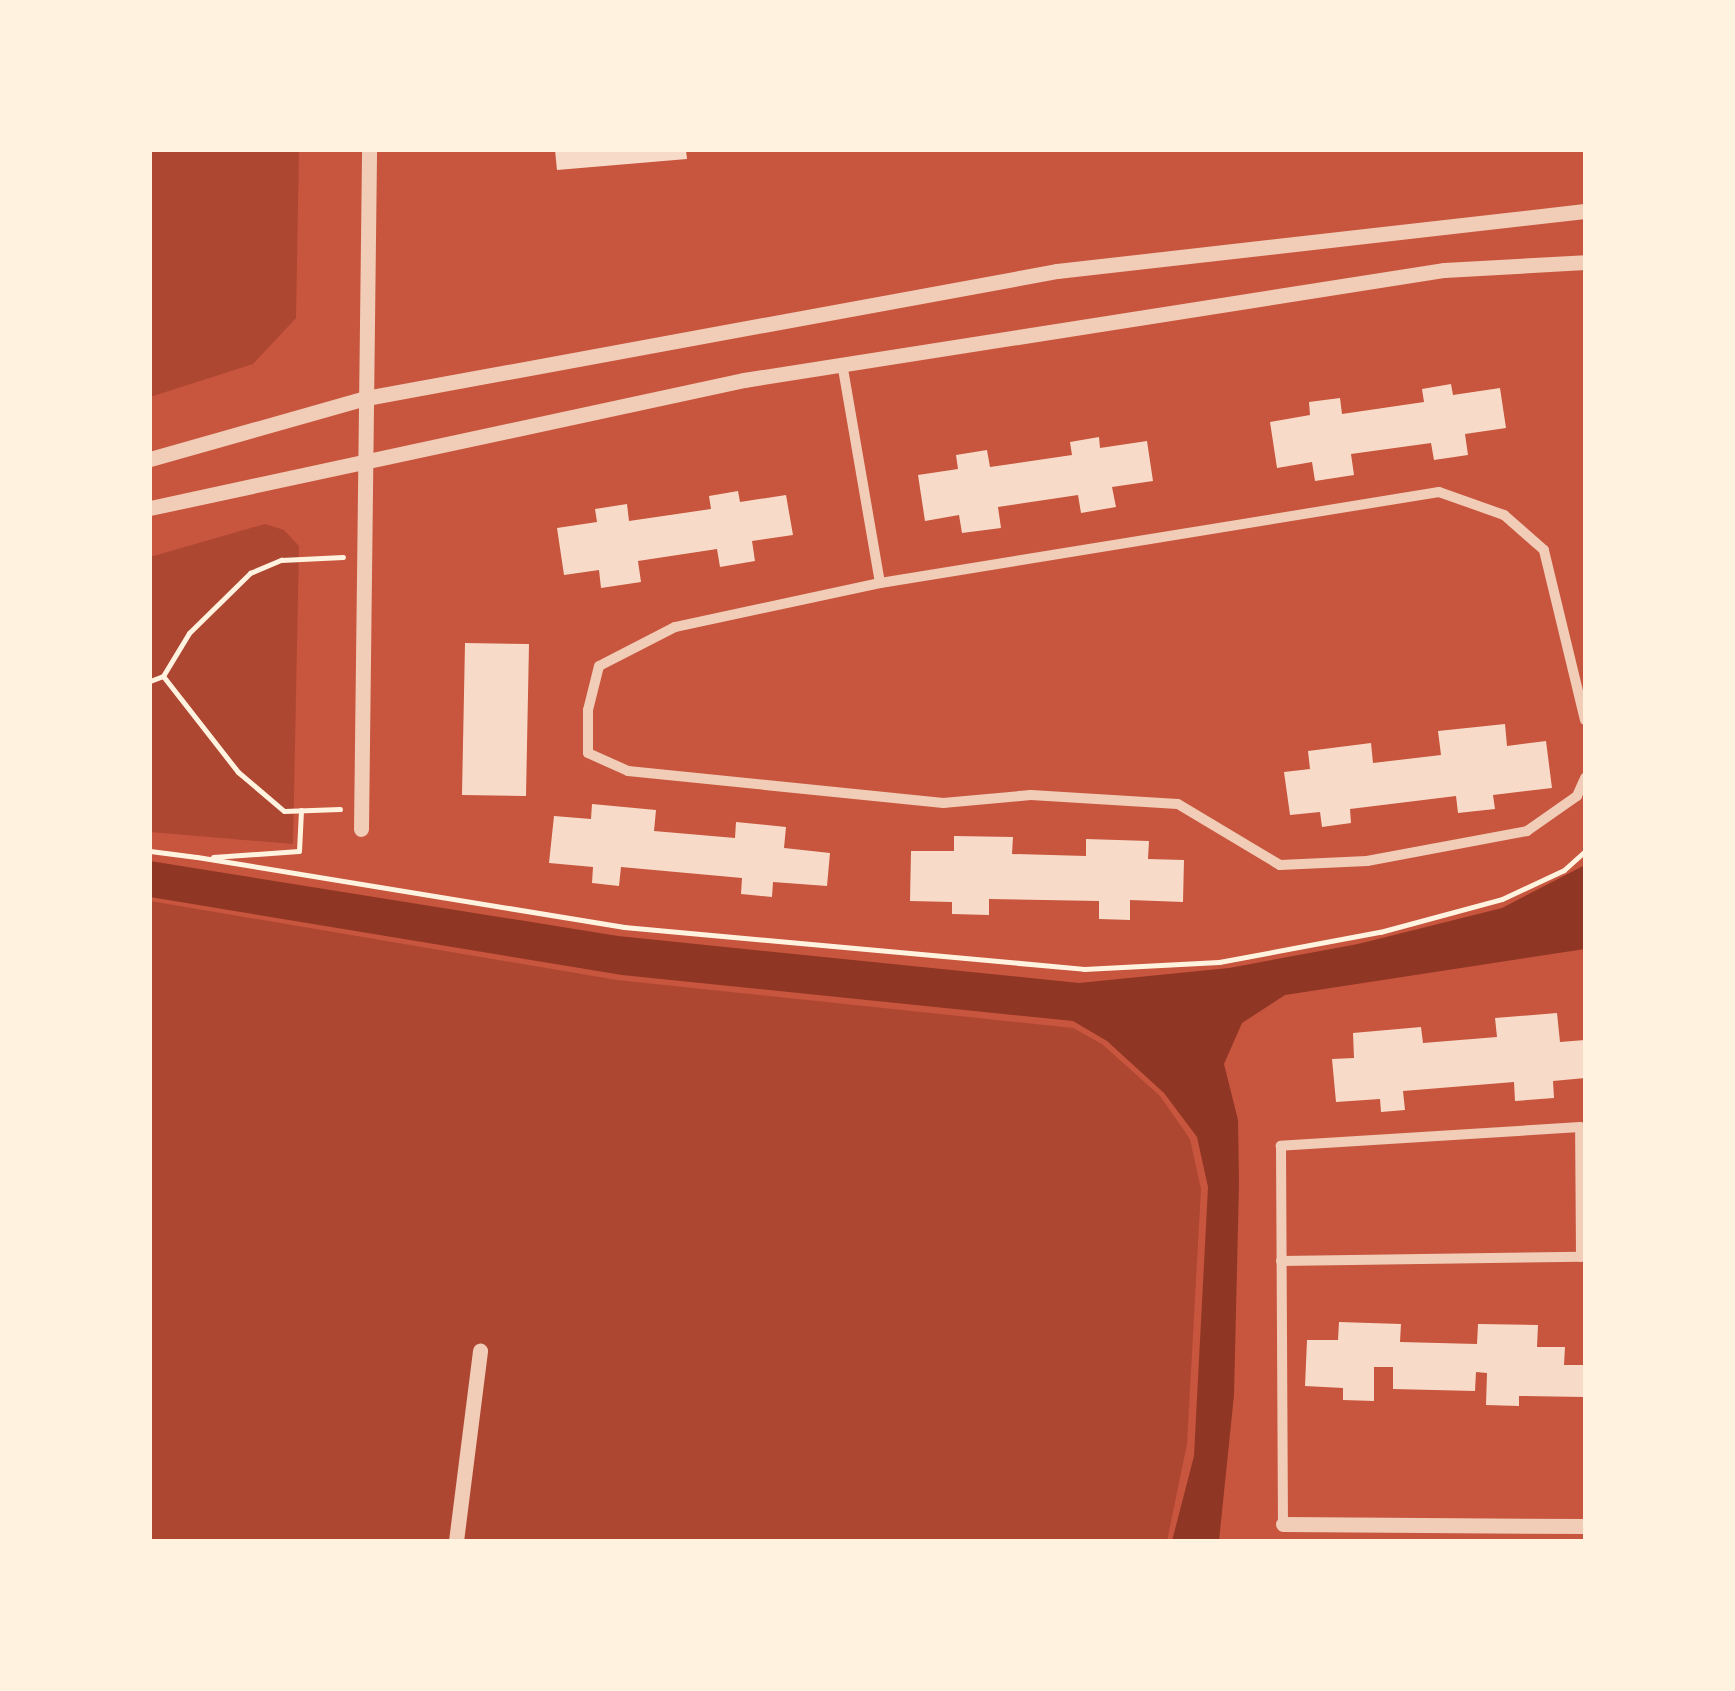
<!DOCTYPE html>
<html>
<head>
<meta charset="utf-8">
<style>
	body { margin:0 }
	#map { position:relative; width:1735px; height:1691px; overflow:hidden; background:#c8553d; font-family:"Libre Baskerville",serif }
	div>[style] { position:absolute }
	.green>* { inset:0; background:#ae4732 }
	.water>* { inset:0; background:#8f3625 }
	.building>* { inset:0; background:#f7dbc8 }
	.path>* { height:5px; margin:-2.5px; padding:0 2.5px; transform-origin:2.5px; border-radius:2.5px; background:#fff3e0 }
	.minor>* { height:10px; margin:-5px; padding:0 5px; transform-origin:5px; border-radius:5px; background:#f1ccb7 }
	.tertiary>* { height:15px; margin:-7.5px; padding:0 7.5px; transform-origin:7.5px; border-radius:7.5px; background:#f1ccb7 }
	span { translate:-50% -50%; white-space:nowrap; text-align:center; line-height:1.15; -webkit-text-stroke:9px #fff3e0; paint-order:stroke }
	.frame { position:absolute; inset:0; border:152px solid #fff3e0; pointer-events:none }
</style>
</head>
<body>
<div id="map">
	<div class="green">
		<div style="clip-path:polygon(150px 150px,299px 150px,296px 318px,253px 364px,150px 397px)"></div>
		<div style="clip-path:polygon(265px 524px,284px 530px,299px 546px,293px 844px,150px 832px,150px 557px)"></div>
		<div style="clip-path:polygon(150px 901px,617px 980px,1073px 1028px,1102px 1044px,1160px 1096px,1190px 1139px,1201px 1189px,1187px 1444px,1167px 1541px,150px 1541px)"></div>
	</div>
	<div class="water">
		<div style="clip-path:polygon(150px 861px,618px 936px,1079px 983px,1229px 968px,1358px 944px,1502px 908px,1585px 865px,1585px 949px,1285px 995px,1242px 1023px,1224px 1064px,1238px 1120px,1239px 1184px,1234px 1395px,1219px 1541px,1172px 1541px,1194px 1456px,1208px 1187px,1197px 1137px,1164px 1093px,1107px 1041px,1073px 1021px,622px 975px,150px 897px)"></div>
	</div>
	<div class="building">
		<div style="clip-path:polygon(555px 150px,686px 150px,687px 159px,557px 170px)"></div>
		<div style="clip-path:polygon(1451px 384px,1453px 395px,1500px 388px,1506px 428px,1465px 434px,1468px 455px,1434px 460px,1431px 443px,1351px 454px,1354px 475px,1315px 481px,1312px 462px,1277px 468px,1270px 422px,1310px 415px,1309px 402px,1340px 398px,1342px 414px,1424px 402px,1422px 389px)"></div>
		<div style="clip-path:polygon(1099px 437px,1100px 448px,1147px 441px,1153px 481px,1112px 487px,1116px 507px,1081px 513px,1078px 495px,998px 507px,1001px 528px,962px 533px,959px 515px,925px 521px,918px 475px,958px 469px,956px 455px,987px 450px,990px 467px,1072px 455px,1070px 442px)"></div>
		<div style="clip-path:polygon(738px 491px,740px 502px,786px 495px,793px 535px,752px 541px,755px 561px,720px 567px,717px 549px,638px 561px,641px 582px,601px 588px,599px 570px,564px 575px,557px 528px,597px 522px,595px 509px,627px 504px,629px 521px,711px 509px,709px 496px)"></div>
		<div style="clip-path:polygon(465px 643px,529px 644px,526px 796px,462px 795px)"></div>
		<div style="clip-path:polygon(1505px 724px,1507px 746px,1546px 741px,1552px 788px,1493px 795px,1495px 809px,1458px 813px,1456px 796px,1350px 809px,1351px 823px,1322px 827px,1320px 812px,1290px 815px,1284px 772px,1310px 769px,1308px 751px,1371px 743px,1373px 763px,1441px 755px,1438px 731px)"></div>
		<div style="clip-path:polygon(592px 804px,656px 810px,654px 831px,735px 838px,736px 822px,786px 827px,784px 848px,830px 853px,827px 886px,773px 882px,772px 897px,741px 894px,742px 878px,621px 867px,619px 886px,592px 883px,593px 867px,549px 863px,554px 816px,591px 819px)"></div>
		<div style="clip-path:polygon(954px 836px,1013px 837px,1012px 854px,1086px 856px,1086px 839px,1149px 841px,1148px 859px,1184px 860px,1183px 902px,1130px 900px,1130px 920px,1099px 919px,1099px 901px,989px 899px,989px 915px,952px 914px,952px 902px,910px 901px,911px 851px,954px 851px)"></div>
		<div style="clip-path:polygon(1557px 1013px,1560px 1042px,1585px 1040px,1585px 1078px,1553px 1081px,1554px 1098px,1515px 1101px,1514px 1082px,1403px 1091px,1405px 1110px,1381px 1112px,1380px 1099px,1336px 1102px,1332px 1059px,1354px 1058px,1353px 1033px,1421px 1027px,1423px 1043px,1497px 1037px,1495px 1018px)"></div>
		<div style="clip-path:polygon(1339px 1322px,1401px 1324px,1400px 1342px,1477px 1344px,1478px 1324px,1538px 1325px,1537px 1347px,1565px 1347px,1564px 1365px,1584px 1365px,1584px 1397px,1519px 1396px,1519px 1406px,1486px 1405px,1487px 1373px,1476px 1372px,1475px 1391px,1393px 1389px,1393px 1367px,1374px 1367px,1374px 1401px,1343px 1400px,1343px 1388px,1305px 1386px,1307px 1340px,1338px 1340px)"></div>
	</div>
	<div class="path">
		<div style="left:163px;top:676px;width:50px;rotate:-58.8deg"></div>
		<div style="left:189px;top:633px;width:86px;rotate:-44.5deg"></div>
		<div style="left:250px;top:573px;width:34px;rotate:-23deg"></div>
		<div style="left:281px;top:560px;width:62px;rotate:-2.8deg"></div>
		<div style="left:150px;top:681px;width:14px;rotate:-21deg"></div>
		<div style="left:163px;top:676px;width:122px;rotate:52deg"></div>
		<div style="left:238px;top:772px;width:60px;rotate:40.3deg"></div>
		<div style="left:284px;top:811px;width:56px;rotate:-2deg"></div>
		<div style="left:150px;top:851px;width:47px;rotate:7.3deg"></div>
		<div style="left:197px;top:857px;width:433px;rotate:9.3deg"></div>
		<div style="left:624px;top:927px;width:462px;rotate:5.2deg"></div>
		<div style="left:1084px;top:969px;width:135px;rotate:-3deg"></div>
		<div style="left:1219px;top:962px;width:164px;rotate:-10.6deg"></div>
		<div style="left:1380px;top:932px;width:126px;rotate:-15.1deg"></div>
		<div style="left:1502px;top:899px;width:68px;rotate:-25.1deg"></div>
		<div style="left:1564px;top:870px;width:28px;rotate:-42deg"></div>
		<div style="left:213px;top:857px;width:86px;rotate:-4deg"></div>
		<div style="left:299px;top:851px;width:41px;rotate:-87.2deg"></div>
	</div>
	<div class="minor">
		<div style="left:842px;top:363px;width:223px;rotate:80.2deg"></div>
		<div style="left:1585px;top:720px;width:175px;rotate:-103.6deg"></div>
		<div style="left:1544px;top:550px;width:53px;rotate:-138.8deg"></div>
		<div style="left:1504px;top:515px;width:69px;rotate:-160.5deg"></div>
		<div style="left:1439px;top:492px;width:566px;rotate:170.75deg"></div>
		<div style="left:880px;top:583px;width:210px;rotate:167.9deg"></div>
		<div style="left:675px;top:627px;width:85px;rotate:152.8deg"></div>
		<div style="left:599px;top:666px;width:45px;rotate:104deg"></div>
		<div style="left:588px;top:710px;width:43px;rotate:90deg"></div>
		<div style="left:588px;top:753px;width:44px;rotate:24.2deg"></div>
		<div style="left:628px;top:771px;width:317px;rotate:5.8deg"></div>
		<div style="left:943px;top:803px;width:88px;rotate:-5.2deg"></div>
		<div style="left:1031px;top:795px;width:147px;rotate:3.5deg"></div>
		<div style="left:1178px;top:804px;width:119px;rotate:30.9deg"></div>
		<div style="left:1280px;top:865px;width:87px;rotate:-2.6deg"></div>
		<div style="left:1367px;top:861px;width:163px;rotate:-10.6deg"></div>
		<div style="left:1527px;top:831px;width:61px;rotate:-35deg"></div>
		<div style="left:1577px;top:796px;width:20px;rotate:-66deg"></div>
		<div style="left:1281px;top:1261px;width:300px;rotate:-0.8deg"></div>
		<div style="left:1581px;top:1257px;width:130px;rotate:-90.4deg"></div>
		<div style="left:1580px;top:1127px;width:300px;rotate:176.4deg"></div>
		<div style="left:1281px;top:1146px;width:378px;rotate:89.7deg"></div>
	</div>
	<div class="tertiary">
		<div style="left:150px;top:459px;width:224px;rotate:-15.8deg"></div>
		<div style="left:366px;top:398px;width:703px;rotate:-10.41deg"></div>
		<div style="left:1057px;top:271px;width:531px;rotate:-6.48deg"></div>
		<div style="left:150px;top:508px;width:608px;rotate:-12.16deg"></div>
		<div style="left:744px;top:380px;width:709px;rotate:-8.93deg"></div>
		<div style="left:1444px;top:270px;width:141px;rotate:-3.2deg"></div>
		<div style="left:361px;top:829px;width:679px;rotate:-89.32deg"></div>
		<div style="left:1283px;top:1524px;width:302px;rotate:0.4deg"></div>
		<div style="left:456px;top:1541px;width:192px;rotate:-82.8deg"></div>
	</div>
	<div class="frame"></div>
</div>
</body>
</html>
